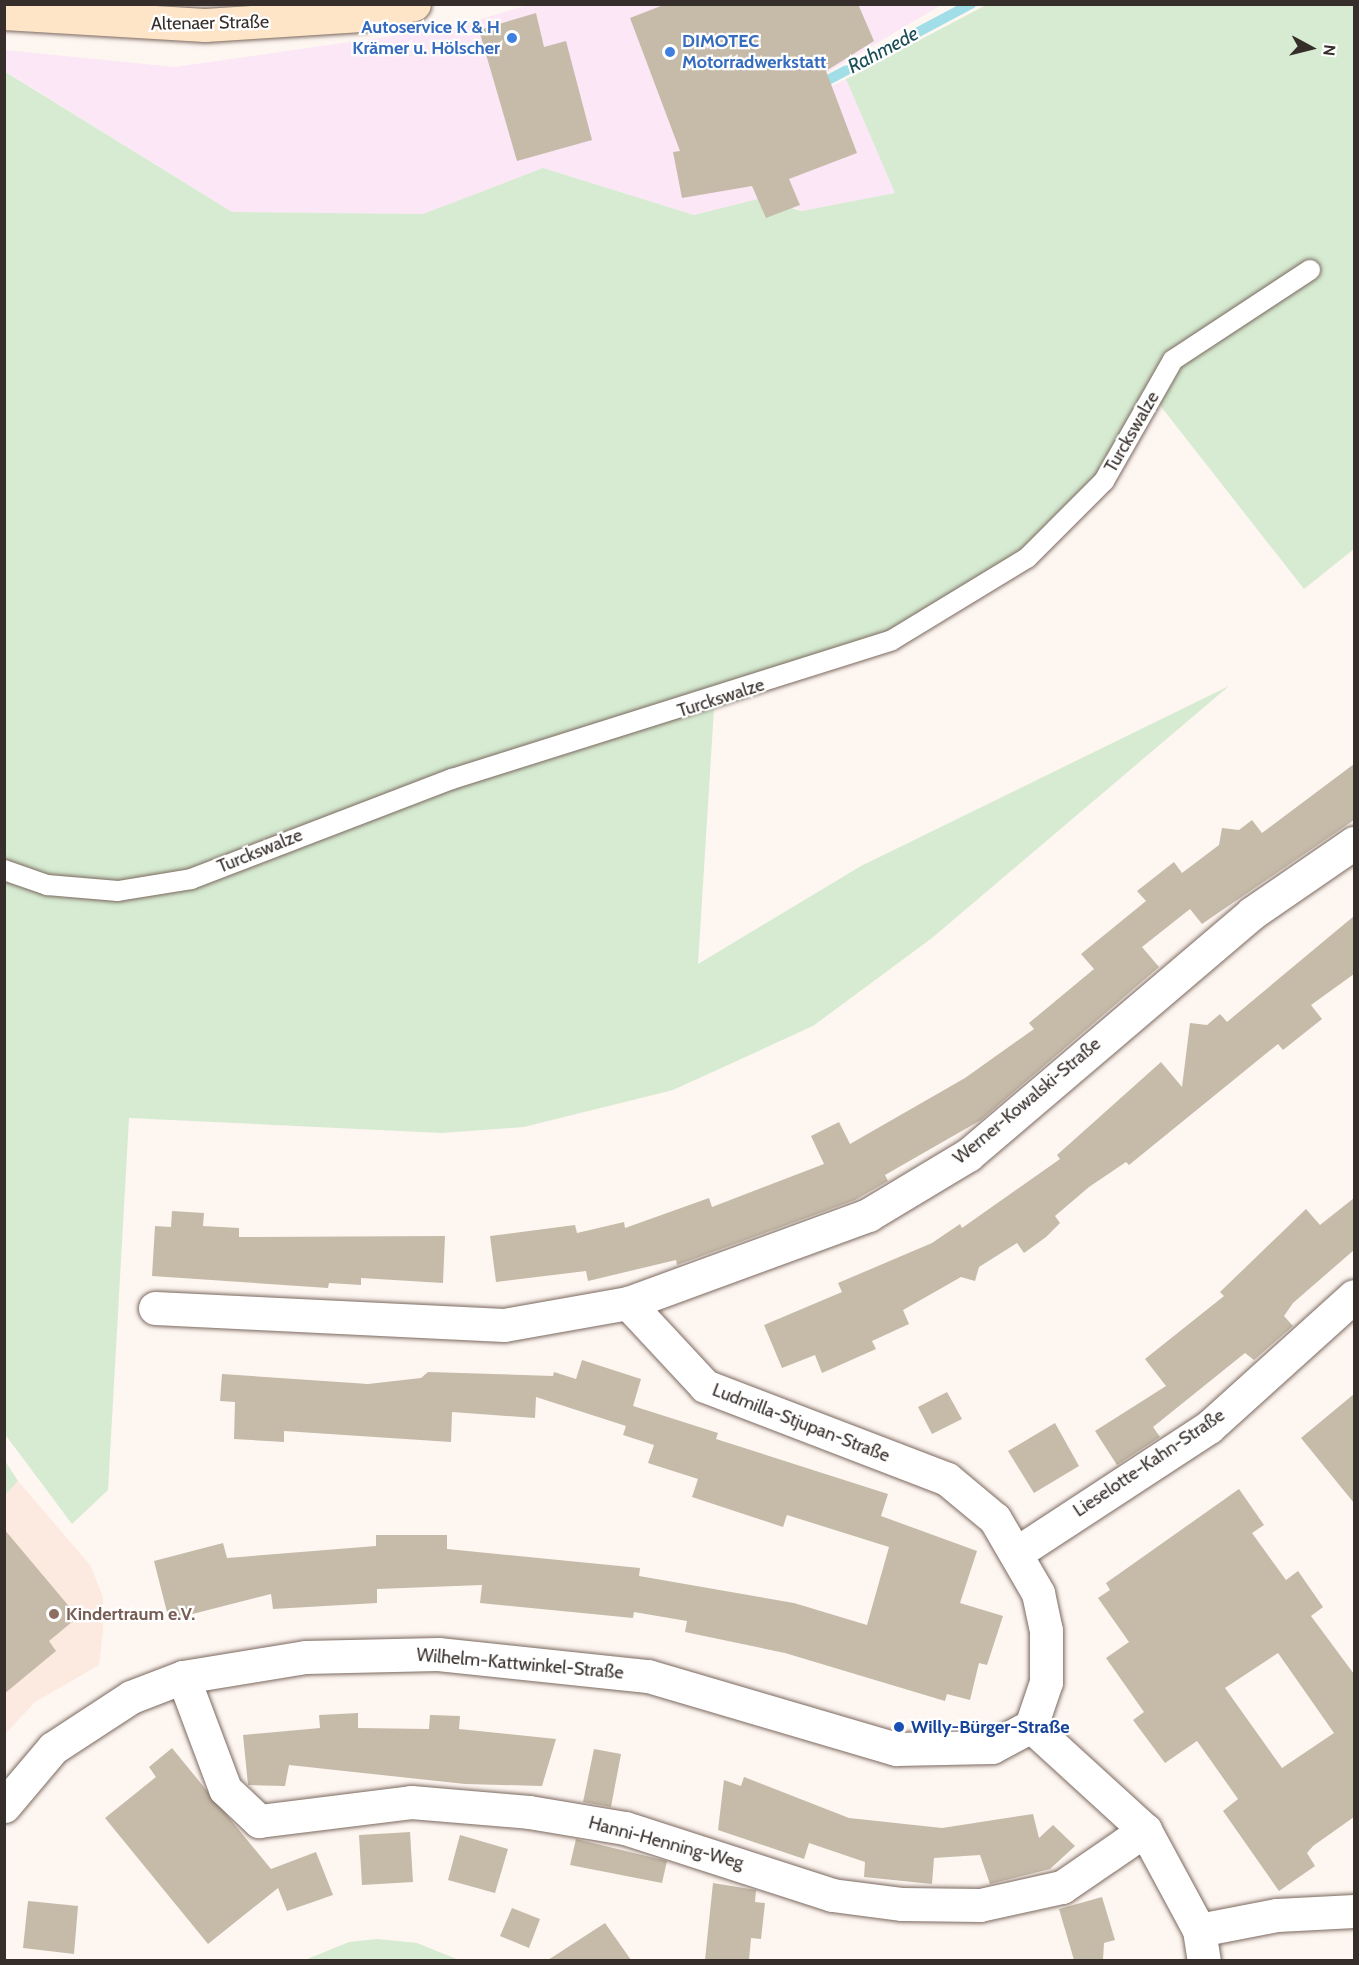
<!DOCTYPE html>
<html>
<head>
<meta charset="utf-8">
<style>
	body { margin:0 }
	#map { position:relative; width:1359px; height:1965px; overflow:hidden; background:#fef6f1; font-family:Cabin,sans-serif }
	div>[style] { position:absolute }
	.industrial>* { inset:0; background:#fbe7f6 }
	.education>* { inset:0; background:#fce9e0 }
	.green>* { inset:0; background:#d6ebd2 }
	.stream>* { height:10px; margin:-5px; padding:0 5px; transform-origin:5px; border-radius:5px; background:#a2dee8 }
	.building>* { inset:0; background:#c6bba9 }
	.roads { filter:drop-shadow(0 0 2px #7b695f) drop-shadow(0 0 2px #7b695f) }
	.lane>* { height:20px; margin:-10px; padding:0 10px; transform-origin:10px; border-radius:10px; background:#fff }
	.street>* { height:33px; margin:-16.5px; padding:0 16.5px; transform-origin:16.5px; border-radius:16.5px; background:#fff }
	.secondary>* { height:33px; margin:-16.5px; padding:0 16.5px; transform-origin:16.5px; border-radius:16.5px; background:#ffe5c8 }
	.dots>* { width:16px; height:16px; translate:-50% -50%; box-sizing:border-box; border:3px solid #fff; border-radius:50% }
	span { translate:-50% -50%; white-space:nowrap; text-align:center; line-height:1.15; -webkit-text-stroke:4.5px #fff; paint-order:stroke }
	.street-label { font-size:18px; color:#362e2a }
	.shop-label { font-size:18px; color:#366cbe; font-weight:700 }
	.right { translate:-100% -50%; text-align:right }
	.left { translate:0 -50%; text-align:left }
	.education-label { font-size:18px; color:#785e54; font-weight:700 }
	.transit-label { font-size:18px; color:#164399; font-weight:700 }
	.water-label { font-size:20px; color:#1a4d55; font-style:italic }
	.frame { position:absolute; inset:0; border:6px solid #362e2a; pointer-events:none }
	.north { position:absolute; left:1281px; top:18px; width:60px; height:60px; -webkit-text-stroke:4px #fff; paint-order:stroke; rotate:97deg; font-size:16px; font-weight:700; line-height:24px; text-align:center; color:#362e2a }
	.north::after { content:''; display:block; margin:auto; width:21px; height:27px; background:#362e2a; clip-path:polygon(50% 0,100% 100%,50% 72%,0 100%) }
</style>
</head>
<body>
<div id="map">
	<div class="industrial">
		<div style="clip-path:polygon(528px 5px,941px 5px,825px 74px,832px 86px,846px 79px,896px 193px,802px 211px,794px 207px,766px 218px,758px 199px,694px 215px,543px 168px,423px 214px,232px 212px,5px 71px,4px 50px,175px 67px,455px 27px)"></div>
	</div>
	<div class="education">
		<div style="clip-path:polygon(18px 1481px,90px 1565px,103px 1597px,103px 1631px,99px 1665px,35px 1702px,5px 1734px,5px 1495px)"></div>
	</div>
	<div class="green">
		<div style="clip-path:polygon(986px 5px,1354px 5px,1354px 549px,1304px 589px,1159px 404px,1029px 566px,906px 644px,714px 709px,698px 964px,861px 866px,1229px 686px,932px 938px,813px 1026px,673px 1090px,524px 1127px,442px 1133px,129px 1118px,108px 1490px,72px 1524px,4px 1433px,4px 71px,232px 212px,423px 214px,543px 168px,694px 215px,758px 199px,802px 211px,895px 193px,846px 79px)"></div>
		<div style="clip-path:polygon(5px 1461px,18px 1481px,5px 1495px,4px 1495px)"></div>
		<div style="clip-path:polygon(377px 1939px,417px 1943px,459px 1960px,305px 1960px,349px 1942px)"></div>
	</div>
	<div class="stream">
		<div style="left:828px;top:80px;width:162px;rotate:-28deg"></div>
	</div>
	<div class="building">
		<div style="clip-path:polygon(666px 4px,858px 4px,874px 41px,826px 71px,857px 153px,789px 179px,800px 205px,766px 218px,752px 186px,682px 198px,673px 152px,680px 151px,630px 18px)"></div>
		<div style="clip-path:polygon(536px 13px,544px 47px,566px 41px,592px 140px,517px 161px,479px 30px)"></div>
		<div style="clip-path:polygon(1354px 764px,1354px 820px,1202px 924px,1190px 909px,1142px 947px,1159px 967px,981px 1120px,885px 1175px,888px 1181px,855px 1200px,677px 1265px,676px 1260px,588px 1281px,586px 1271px,496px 1282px,490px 1236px,575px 1225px,577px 1233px,624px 1222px,625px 1228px,709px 1198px,712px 1207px,824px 1164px,811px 1136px,839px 1122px,850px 1144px,965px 1078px,1034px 1029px,1029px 1023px,1094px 969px,1081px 954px,1146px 901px,1137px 891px,1174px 862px,1182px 873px,1219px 845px,1222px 828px,1239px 830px,1252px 820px,1262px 833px)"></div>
		<div style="clip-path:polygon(1354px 916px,1354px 974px,1311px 1005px,1322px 1019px,1283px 1050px,1278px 1044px,1129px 1165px,1126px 1162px,1089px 1187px,1055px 1216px,1060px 1223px,1046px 1237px,1024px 1253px,1017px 1243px,979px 1267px,975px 1281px,961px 1277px,903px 1310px,909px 1324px,872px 1341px,876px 1349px,822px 1373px,815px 1355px,782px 1368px,764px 1325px,842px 1292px,838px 1283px,932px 1243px,960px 1224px,962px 1228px,1060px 1159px,1057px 1155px,1161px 1062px,1182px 1087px,1190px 1023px,1207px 1025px,1220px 1014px,1227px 1022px)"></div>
		<div style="clip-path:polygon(1354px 1198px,1354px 1250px,1293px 1303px,1284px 1316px,1293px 1326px,1254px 1360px,1245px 1353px,1153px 1427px,1160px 1437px,1117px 1465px,1095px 1431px,1166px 1386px,1145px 1359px,1224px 1296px,1220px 1292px,1306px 1209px,1320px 1225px)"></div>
		<div style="clip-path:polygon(172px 1211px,204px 1213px,203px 1226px,239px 1228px,239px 1237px,445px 1236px,443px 1283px,361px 1278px,361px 1285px,329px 1283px,328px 1288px,152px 1276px,155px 1226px,171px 1227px)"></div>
		<div style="clip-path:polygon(582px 1360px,641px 1379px,633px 1406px,718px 1433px,716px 1439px,888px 1494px,881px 1516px,977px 1551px,960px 1603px,1003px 1616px,987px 1665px,979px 1663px,970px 1700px,947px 1694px,945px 1701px,785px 1653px,685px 1632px,687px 1621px,634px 1612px,633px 1618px,480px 1603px,482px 1585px,377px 1589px,377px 1603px,273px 1609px,271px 1594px,169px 1620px,154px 1561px,223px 1543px,227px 1558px,376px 1546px,376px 1535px,447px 1535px,447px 1549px,640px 1568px,639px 1576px,794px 1603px,867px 1625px,889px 1547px,787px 1515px,783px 1527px,692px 1497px,698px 1479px,648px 1463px,654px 1445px,623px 1435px,626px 1426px,536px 1397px,535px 1418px,452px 1412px,451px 1442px,284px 1431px,284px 1442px,234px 1439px,235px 1402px,220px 1401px,222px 1374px,368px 1384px,421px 1378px,428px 1372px,553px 1376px,554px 1372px,576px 1379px)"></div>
		<div style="clip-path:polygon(947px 1392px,962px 1419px,932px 1434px,918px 1407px)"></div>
		<div style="clip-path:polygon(1354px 1394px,1354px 1503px,1301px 1438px)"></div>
		<div style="clip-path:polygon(1055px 1423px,1079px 1466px,1034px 1493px,1008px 1451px)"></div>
		<div style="clip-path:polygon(evenodd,1239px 1489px,1264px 1525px,1252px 1533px,1286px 1580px,1298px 1571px,1323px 1607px,1311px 1616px,1354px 1674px,1354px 1817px,1313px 1846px,1307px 1853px,1315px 1866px,1279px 1891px,1223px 1811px,1238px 1799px,1197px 1741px,1165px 1763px,1133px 1720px,1144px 1712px,1106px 1658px,1129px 1642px,1098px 1598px,1110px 1590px,1106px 1583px,1239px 1489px,1278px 1653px,1334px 1733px,1282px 1768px,1225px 1688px,1278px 1653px)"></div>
		<div style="clip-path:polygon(4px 1529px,78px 1617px,49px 1641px,56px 1651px,4px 1694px)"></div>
		<div style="clip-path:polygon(358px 1713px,358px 1728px,429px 1729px,430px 1715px,460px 1716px,459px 1729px,556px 1739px,542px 1786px,465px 1784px,289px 1765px,285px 1786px,248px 1785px,243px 1735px,320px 1728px,319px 1715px)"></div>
		<div style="clip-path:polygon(172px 1748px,271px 1869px,316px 1852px,333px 1895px,287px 1911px,278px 1888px,208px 1944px,105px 1818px,156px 1777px,149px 1767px)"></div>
		<div style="clip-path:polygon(594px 1749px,621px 1754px,611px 1807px,583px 1802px)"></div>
		<div style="clip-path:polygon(744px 1777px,849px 1818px,942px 1828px,1033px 1814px,1039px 1838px,1053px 1825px,1075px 1846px,1050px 1869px,990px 1884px,980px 1855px,934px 1858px,932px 1884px,864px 1877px,865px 1862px,809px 1843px,804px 1859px,718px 1830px,724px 1780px,741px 1786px)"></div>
		<div style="clip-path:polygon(410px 1832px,413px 1882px,362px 1885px,359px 1835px)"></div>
		<div style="clip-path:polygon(460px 1835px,508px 1849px,495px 1893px,448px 1880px)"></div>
		<div style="clip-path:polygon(576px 1839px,667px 1861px,662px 1883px,570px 1865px)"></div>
		<div style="clip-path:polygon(713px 1883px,756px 1890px,755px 1902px,765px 1903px,761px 1939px,751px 1938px,749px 1960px,705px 1960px)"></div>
		<div style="clip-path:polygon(1102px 1897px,1115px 1940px,1104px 1943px,1103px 1960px,1074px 1960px,1059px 1909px)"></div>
		<div style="clip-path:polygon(28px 1901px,78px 1906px,74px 1954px,23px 1948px)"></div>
		<div style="clip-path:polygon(512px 1908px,540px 1919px,529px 1948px,500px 1936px)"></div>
		<div style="clip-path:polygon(605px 1923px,631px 1960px,548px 1960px)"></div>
	</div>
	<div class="roads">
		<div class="lane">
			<div style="left:4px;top:870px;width:46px;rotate:19.2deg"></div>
			<div style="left:47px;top:885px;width:71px;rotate:4.8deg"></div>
			<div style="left:118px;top:891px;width:74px;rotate:-9.3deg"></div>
			<div style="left:191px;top:879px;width:280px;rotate:-21deg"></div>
			<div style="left:452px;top:779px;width:461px;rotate:-17.5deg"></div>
			<div style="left:892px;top:640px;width:158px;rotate:-31.3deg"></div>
			<div style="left:1027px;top:558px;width:109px;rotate:-45deg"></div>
			<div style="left:1104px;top:481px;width:139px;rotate:-60.3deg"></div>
			<div style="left:1173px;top:360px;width:164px;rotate:-33.3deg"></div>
		</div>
		<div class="street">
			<div style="left:628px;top:1303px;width:256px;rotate:-20.1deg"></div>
			<div style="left:868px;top:1215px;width:117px;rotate:-31deg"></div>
			<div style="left:968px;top:1155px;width:373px;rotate:-40.4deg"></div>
			<div style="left:1252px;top:913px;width:124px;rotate:-34.5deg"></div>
			<div style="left:155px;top:1308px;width:349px;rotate:2.8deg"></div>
			<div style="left:504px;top:1325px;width:126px;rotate:-10.1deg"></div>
			<div style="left:628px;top:1303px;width:113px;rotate:47.1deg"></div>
			<div style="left:705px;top:1386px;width:259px;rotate:21deg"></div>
			<div style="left:947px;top:1479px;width:62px;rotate:39.8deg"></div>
			<div style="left:995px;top:1519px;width:86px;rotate:59.8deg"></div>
			<div style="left:1038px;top:1593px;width:38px;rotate:78deg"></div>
			<div style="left:1046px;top:1630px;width:52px;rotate:90deg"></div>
			<div style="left:1046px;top:1682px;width:46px;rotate:108.8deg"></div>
			<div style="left:1018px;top:1552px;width:228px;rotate:-33.2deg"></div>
			<div style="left:1209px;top:1427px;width:195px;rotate:-42.1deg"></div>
			<div style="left:183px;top:1677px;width:120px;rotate:69.4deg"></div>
			<div style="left:225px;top:1789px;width:47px;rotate:43.3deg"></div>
			<div style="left:259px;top:1821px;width:153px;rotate:-7.1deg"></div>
			<div style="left:411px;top:1802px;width:118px;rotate:4.8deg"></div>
			<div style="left:529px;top:1812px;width:97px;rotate:9.5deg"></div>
			<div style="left:625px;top:1828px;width:218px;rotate:17.9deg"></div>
			<div style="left:832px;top:1895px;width:71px;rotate:7.3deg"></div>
			<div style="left:902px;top:1904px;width:78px;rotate:0.7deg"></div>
			<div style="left:980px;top:1905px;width:84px;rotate:-12.4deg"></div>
			<div style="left:1062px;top:1887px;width:101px;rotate:-34.5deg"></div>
			<div style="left:1031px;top:1726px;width:154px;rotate:42.4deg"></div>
			<div style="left:1145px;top:1830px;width:114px;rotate:61.6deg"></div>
			<div style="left:1199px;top:1930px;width:30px;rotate:81deg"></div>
			<div style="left:4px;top:1806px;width:76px;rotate:-49.8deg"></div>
			<div style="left:53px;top:1748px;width:93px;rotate:-33.2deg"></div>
			<div style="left:131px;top:1697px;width:56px;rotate:-21deg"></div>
			<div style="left:183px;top:1677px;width:124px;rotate:-9.3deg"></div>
			<div style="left:305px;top:1657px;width:133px;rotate:-1.3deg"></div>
			<div style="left:438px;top:1654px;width:211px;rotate:6deg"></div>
			<div style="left:648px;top:1676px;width:259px;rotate:16.4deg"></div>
			<div style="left:896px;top:1749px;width:96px;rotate:-1.2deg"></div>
			<div style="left:992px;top:1747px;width:44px;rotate:-28.3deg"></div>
			<div style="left:1199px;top:1930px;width:79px;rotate:-10.9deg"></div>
			<div style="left:1277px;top:1915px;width:77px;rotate:-3deg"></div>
		</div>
		<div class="secondary">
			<div style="left:4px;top:13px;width:201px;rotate:3.4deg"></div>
			<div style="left:205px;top:25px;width:156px;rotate:-3.7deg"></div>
			<div style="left:361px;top:15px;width:54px;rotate:-11.7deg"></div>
		</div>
	</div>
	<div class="dots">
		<div style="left:512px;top:38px;background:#3f7fe0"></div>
		<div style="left:670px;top:52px;background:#3f7fe0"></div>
		<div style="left:54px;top:1614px;background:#8d6e63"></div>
		<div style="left:899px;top:1727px;background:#1a4fb4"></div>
	</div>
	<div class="street-label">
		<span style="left:210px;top:23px;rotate:-1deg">Altenaer Straße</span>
		<span style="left:1132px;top:432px;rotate:-60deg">Turckswalze</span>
		<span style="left:721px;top:698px;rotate:-18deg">Turckswalze</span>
		<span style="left:260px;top:851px;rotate:-22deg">Turckswalze</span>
		<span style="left:1027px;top:1101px;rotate:-40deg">Werner-Kowalski-Straße</span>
		<span style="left:801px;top:1423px;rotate:21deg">Ludmilla-Stjupan-Straße</span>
		<span style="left:1149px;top:1463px;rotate:-34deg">Lieselotte-Kahn-Straße</span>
		<span style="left:520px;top:1664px;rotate:5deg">Wilhelm-Kattwinkel-Straße</span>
		<span style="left:666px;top:1843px;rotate:15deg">Hanni-Henning-Weg</span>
	</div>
	<div class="shop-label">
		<span class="right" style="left:500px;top:38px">Autoservice K &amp; H<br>Krämer u. Hölscher</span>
		<span class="left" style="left:682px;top:52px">DIMOTEC<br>Motorradwerkstatt</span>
	</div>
	<div class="education-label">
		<span class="left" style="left:66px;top:1614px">Kindertraum e.V.</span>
	</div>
	<div class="transit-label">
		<span class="left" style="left:911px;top:1727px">Willy-Bürger-Straße</span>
	</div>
	<div class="water-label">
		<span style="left:883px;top:50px;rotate:-28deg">Rahmede</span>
	</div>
	<div class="frame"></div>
	<div class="north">N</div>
</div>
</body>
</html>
